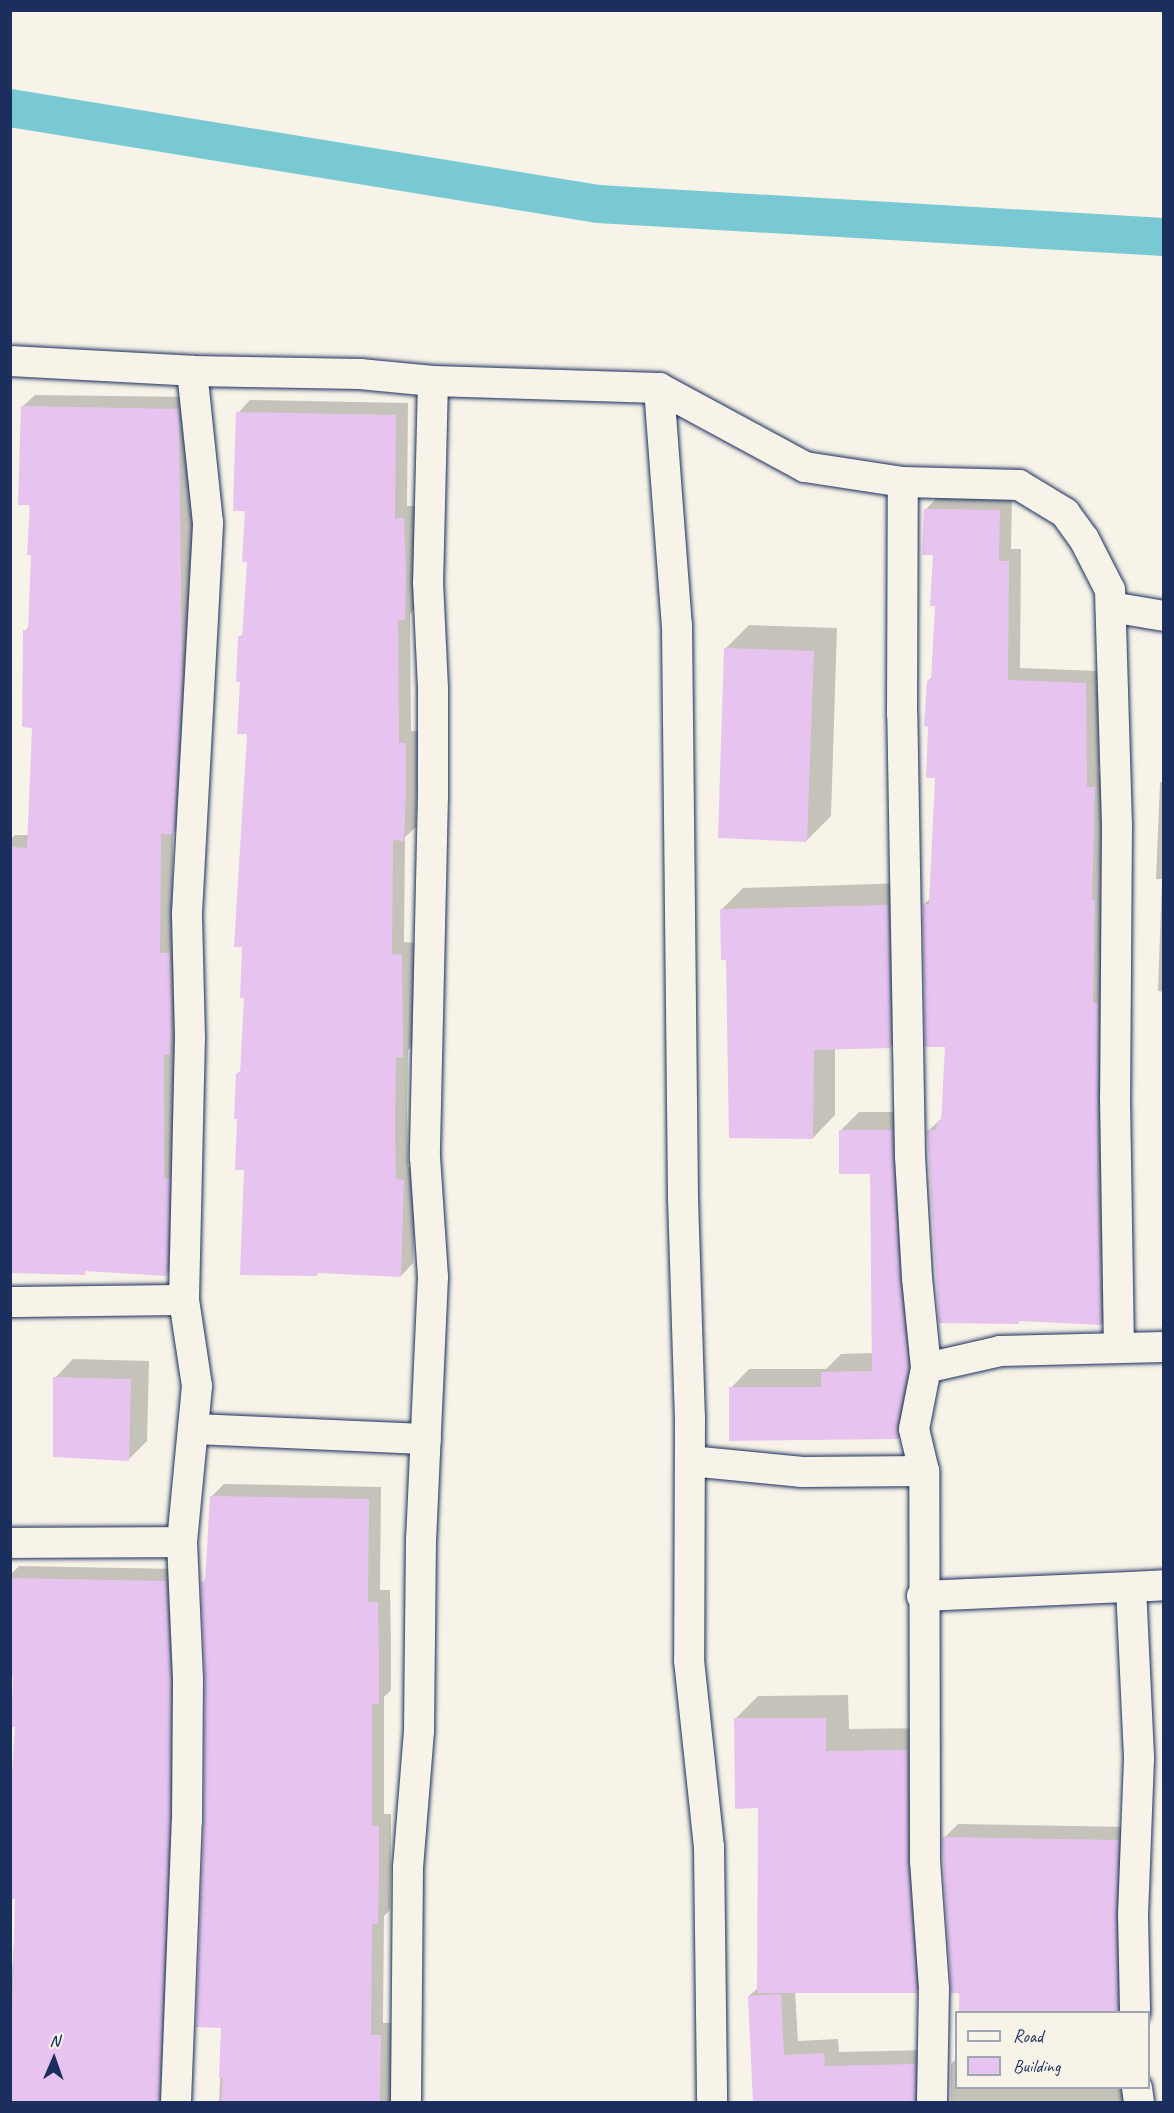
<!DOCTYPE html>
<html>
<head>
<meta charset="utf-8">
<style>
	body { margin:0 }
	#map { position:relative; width:1174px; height:2113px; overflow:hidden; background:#f7f3e8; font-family:Caveat,sans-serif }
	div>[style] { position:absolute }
	.shadow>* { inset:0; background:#0003 }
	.canal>* { height:38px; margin:-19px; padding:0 19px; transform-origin:19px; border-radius:19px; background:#79c9d4 }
	.building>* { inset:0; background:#e7c4ef }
	.roads { filter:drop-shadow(0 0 2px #1b2f5e) drop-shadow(0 0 2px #1b2f5e) }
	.minor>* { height:30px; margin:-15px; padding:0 15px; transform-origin:15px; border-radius:15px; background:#f7f3e8 }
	span { translate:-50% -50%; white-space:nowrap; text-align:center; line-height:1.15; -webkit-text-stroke:4.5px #f7f3e8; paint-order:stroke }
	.frame { position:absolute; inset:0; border:12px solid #1b2f5e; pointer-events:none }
	.legend { position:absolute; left:955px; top:2011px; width:195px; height:78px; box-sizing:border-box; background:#f7f3e8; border:2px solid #9fa5b1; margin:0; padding:8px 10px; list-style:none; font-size:18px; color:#1b2f5e }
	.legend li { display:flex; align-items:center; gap:12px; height:30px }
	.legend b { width:30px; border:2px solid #9fa5b1 }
	.north { position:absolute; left:24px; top:2029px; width:60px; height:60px; -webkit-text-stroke:4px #f7f3e8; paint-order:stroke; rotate:2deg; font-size:16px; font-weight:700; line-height:24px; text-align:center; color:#1b2f5e }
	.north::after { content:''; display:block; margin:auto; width:21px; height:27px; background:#1b2f5e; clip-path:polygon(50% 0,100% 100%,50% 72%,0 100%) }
</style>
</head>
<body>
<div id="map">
	<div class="shadow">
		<div style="clip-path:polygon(35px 395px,191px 397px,194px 664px,186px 820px,173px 833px,172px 941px,182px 941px,179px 1262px,167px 1274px,87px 1270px,84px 1273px,10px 944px,10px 840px,15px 835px,29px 835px,33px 726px,25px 631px,29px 626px,33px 554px,22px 407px)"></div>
		<div style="clip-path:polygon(250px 400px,408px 403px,407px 506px,416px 506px,417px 606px,410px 614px,411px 731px,418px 731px,416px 827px,405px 837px,404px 942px,414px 943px,415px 1043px,408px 1050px,407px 1113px,408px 1167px,416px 1168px,413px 1263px,401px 1276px,320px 1272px,316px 1275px,246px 1169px,239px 1117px,237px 1074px,242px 1069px,245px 997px,248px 732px,240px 637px,244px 633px,248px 560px,238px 413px)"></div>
		<div style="clip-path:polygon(938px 497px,1012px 498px,1011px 549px,1021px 549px,1020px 668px,1098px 671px,1099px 775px,1106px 775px,1113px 1311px,1101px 1324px,1021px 1320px,1018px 1323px,928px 1131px,942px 1118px,947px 1045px,924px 904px,931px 898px,937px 776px,928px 681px,932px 677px,937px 604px,935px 554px,925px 510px)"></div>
		<div style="clip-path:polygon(749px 625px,837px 628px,831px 816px,807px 840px,725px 649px)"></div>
		<div style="clip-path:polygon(1164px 780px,1164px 992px,1158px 991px,1162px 879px,1156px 879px,1160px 783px)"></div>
		<div style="clip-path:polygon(910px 883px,912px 1025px,890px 1047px,835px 1048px,835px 1115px,813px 1138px,727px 958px,721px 910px,743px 888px)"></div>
		<div style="clip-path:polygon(859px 1112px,910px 1112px,917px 1419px,898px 1438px,731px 1388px,749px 1369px,826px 1369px,841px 1354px,873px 1353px,871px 1173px,840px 1131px)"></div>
		<div style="clip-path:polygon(1163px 1119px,1164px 1119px,1164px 1215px,1162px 1215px)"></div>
		<div style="clip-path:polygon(73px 1359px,149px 1361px,147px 1441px,129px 1459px,55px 1378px)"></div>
		<div style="clip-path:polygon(224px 1484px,381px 1487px,380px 1590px,390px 1590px,391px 1645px,391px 1690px,384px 1697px,384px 1814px,391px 1814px,391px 1858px,390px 1910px,384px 1916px,383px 2023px,393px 2023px,393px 2102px,219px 2102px,223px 2026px,206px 1821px,207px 1679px,203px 1582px,207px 1578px,211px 1497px)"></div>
		<div style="clip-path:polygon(19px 1566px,178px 1569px,172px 2102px,10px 2102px,10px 2002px,17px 1898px,16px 1725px,15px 1675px,10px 1675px,10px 1575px)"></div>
		<div style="clip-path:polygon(848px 1695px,849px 1729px,930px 1728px,939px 1969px,916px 1991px,795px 1991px,798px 2041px,838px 2039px,839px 2052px,929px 2050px,938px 2102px,755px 2102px,749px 1996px,759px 1987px,760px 1807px,735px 1719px,758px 1696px)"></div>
		<div style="clip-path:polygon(958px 1824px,1132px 1827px,1132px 2012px,959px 2012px,960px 1991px,944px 1838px)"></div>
		<div style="clip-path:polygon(956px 2059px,956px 2088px,1136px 2088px,1142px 2102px,951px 2102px,951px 2064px)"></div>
	</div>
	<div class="canal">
		<div style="left:10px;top:108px;width:596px;rotate:9.27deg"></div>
		<div style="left:598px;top:204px;width:567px;rotate:3.34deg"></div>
	</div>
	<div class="building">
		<div style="clip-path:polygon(21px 406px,179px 409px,182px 678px,174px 834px,161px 834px,160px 953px,170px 953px,171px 1010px,170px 1055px,164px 1055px,164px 1178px,170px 1178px,167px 1276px,85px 1271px,85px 1275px,10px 1273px,10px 847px,27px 848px,32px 728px,22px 727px,23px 630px,28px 630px,31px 555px,27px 555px,30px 505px,18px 505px)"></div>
		<div style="clip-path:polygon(236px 412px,396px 415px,395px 518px,404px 518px,406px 575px,405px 620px,398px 620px,399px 743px,406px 743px,406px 789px,404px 841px,393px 840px,392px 954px,402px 955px,403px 1057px,396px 1057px,395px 1127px,396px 1179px,404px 1180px,401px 1277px,317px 1273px,317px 1276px,240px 1275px,244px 1170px,235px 1170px,237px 1119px,234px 1119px,236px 1073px,240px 1073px,244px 998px,240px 998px,242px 947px,234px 947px,247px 734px,237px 734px,240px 682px,236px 682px,238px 636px,242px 637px,247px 562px,242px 562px,245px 511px,233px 511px)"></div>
		<div style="clip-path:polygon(924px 509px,1000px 510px,999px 561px,1009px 561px,1008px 680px,1086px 683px,1087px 787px,1095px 787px,1092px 900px,1095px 900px,1093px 1003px,1098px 1003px,1097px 1175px,1101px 1325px,1019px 1321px,1019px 1324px,939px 1323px,927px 1130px,936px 1130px,937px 1121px,941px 1121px,945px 1047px,925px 1047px,923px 904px,929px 904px,935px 778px,926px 778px,928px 727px,924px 726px,927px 681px,931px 681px,935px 606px,930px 606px,933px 555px,922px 555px)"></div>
		<div style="clip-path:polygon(724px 648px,814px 651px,807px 842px,718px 838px)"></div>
		<div style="clip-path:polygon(888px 905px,891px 1048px,814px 1050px,813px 1139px,729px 1138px,726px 960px,721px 960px,720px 909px)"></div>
		<div style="clip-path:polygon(839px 1130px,892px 1130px,900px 1279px,909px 1367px,897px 1426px,899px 1439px,729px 1441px,729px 1387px,821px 1387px,821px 1372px,872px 1371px,870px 1174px,839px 1174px)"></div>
		<div style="clip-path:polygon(53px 1377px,131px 1379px,129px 1461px,53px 1457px)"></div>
		<div style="clip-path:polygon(210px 1496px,369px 1499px,368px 1602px,378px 1602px,379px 1659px,379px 1704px,372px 1704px,372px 1826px,379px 1826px,379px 1872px,378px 1924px,372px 1924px,371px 2035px,381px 2035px,380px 2103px,221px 2103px,223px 2078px,219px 2078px,221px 2028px,196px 2027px,204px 1821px,205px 1679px,201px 1582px,205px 1582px)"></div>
		<div style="clip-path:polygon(10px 1578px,166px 1581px,171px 1679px,170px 1821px,159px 2103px,10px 2103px,15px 1899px,10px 1899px,10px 1802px,15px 1727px,11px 1727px,13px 1677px,10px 1677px)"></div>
		<div style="clip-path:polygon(734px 1718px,826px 1718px,826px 1751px,907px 1750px,908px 1862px,917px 1993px,757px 1993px,758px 1808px,735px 1809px)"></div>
		<div style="clip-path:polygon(942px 1837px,1119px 1840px,1116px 1914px,1118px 2013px,959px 2013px,960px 1996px,958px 1993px,951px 1993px)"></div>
		<div style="clip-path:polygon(781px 1994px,784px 2055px,824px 2053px,825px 2066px,915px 2064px,915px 2103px,753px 2103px,748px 1996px)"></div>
	</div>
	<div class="roads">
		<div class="minor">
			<div style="left:10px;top:361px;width:182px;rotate:3.1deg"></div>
			<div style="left:192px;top:371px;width:168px;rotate:1deg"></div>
			<div style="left:360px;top:374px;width:73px;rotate:5.5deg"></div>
			<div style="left:433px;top:381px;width:201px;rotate:91.4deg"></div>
			<div style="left:428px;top:582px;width:107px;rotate:87.3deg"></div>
			<div style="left:433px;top:689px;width:106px;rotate:90deg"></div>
			<div style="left:433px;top:795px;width:362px;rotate:91.3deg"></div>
			<div style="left:425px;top:1157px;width:120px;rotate:86.2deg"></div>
			<div style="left:433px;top:1277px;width:262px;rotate:92.6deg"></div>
			<div style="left:421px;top:1539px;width:192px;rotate:90.6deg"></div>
			<div style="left:419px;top:1731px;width:137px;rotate:94.6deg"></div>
			<div style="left:408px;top:1868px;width:234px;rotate:90.5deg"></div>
			<div style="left:433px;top:381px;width:226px;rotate:1.8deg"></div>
			<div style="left:659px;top:388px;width:238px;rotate:85.7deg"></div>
			<div style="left:677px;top:625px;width:573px;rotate:89.4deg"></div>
			<div style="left:683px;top:1198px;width:220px;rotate:88.2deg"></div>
			<div style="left:690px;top:1418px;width:242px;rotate:90.2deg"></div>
			<div style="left:689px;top:1660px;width:188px;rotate:83.9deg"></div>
			<div style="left:709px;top:1847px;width:255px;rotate:89.3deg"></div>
			<div style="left:659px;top:388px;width:166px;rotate:28.4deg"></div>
			<div style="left:805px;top:467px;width:99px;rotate:8.7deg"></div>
			<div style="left:1111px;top:607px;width:54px;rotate:9.6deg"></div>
			<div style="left:184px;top:1300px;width:262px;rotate:-88.7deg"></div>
			<div style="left:190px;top:1038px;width:125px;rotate:-91.4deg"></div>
			<div style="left:187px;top:913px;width:391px;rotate:-86.9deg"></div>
			<div style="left:208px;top:523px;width:153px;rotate:-96deg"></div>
			<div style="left:10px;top:1302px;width:174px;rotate:-0.7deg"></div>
			<div style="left:184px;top:1300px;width:87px;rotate:81.4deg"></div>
			<div style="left:197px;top:1386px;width:157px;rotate:95.5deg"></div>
			<div style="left:182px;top:1542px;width:172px;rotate:179.7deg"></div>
			<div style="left:926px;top:1368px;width:76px;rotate:-12.9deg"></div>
			<div style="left:1000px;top:1351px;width:164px;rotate:-1.4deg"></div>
			<div style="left:193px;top:1429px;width:233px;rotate:2.5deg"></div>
			<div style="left:690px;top:1461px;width:113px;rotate:5.6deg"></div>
			<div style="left:802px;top:1472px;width:122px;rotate:-0.5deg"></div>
			<div style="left:1131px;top:1587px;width:33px;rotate:-3deg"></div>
			<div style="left:922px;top:1596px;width:209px;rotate:-2.5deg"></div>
			<div style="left:1131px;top:1587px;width:172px;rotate:87.3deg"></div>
			<div style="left:1139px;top:1759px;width:156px;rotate:92.2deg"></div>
			<div style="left:1133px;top:1915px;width:97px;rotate:88.8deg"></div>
			<div style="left:1137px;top:2088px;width:14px;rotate:82deg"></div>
			<div style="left:176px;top:2102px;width:281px;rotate:-87.8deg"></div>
			<div style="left:187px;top:1821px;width:142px;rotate:-89.6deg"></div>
			<div style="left:188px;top:1679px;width:137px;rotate:-92.5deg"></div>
			<div style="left:932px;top:2102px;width:113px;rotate:-89deg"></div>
			<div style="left:934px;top:1989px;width:128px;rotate:-94deg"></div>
			<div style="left:925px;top:1861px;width:390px;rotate:-90.1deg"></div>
			<div style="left:924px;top:1471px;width:43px;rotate:-103.4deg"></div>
			<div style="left:914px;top:1429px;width:62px;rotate:-78.9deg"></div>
			<div style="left:926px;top:1368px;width:90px;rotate:-95.7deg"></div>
			<div style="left:917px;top:1278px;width:121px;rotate:-93.3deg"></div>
			<div style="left:910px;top:1157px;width:443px;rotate:-91deg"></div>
			<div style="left:902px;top:714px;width:232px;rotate:-89.8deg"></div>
			<div style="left:903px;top:482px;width:116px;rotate:1.5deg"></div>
			<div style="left:1019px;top:485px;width:54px;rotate:31.3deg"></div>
			<div style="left:1065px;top:513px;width:32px;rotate:54deg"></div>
			<div style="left:1084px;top:539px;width:57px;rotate:63deg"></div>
			<div style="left:1110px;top:590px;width:235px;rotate:88.3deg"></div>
			<div style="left:1117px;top:825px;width:272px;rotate:90.4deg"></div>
			<div style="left:1115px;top:1097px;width:251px;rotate:89.1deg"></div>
		</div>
	</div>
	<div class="frame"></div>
	<ul class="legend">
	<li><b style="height:8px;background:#f7f3e8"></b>Road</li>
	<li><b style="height:16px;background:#e7c4ef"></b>Building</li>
	</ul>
	<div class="north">N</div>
</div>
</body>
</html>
